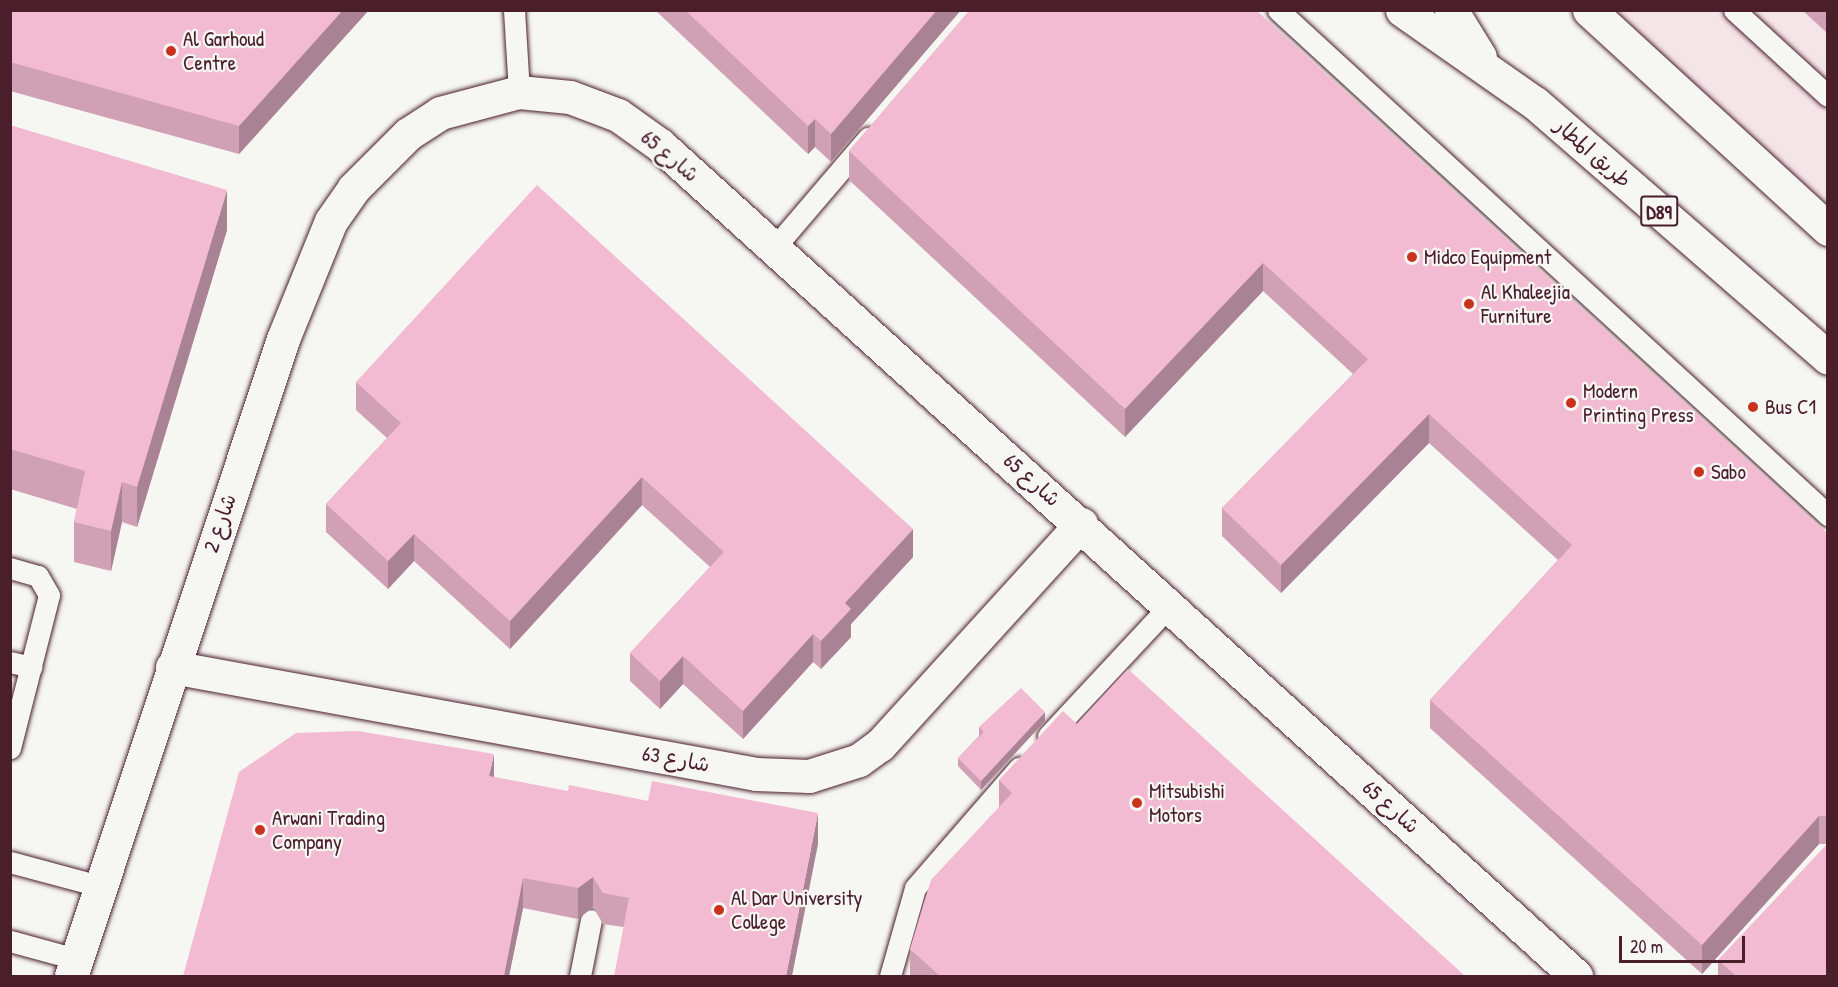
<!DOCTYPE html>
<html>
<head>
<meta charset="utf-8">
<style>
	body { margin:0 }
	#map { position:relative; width:1838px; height:987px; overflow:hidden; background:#f6f6f2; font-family:"Patrick Hand","Playpen Sans Arabic",sans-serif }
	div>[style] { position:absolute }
	.built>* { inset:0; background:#f5e4e8 }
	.roads { filter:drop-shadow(0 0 2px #4a1f2b) drop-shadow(0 0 2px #4a1f2b) }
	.lane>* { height:21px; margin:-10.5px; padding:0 10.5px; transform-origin:10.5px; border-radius:10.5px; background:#f6f6f2 }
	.street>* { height:33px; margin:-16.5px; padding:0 16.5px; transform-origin:16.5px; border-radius:16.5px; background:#f6f6f2 }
	.secondary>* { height:33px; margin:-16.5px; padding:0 16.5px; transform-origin:16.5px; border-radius:16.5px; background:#f6f6f2 }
	.highway>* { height:33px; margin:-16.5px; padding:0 16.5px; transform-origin:16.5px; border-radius:16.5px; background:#f6f6f2 }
	.wall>* { inset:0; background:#d0a1b5 }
	.shaded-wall>* { inset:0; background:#a98393 }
	.building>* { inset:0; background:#f2bbd2 }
	.dots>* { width:16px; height:16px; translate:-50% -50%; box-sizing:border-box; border:3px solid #f6f6f2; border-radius:50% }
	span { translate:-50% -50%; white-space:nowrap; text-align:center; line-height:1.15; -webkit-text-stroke:4.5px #f6f6f2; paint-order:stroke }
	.shield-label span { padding:2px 4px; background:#f6f6f2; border:2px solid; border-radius:4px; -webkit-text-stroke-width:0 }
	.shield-label { font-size:20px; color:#4a1f2b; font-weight:700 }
	.poi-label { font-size:21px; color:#4a1f2b }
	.left { translate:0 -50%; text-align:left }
	.street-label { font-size:21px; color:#4a1f2b }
	.frame { position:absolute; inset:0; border:12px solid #4a1f2b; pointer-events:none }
	.scale { position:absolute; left:1619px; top:936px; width:126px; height:27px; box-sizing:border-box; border:3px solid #4a1f2b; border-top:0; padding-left:8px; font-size:18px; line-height:21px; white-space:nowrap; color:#4a1f2b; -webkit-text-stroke:4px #f6f6f2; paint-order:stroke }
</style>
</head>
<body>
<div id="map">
	<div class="built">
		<div style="clip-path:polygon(1615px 11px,1827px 11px,1827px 207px,1646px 41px)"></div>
	</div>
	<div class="roads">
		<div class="lane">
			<div style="left:514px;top:10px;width:82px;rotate:86.5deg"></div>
			<div style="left:1278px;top:10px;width:747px;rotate:42.56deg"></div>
			<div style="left:1734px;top:10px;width:127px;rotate:42.5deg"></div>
			<div style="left:774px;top:248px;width:145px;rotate:-49.5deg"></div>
			<div style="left:10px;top:568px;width:29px;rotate:16deg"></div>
			<div style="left:38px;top:576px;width:22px;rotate:60deg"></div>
			<div style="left:49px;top:595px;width:158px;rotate:104.3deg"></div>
			<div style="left:10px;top:662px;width:22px;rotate:13deg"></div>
			<div style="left:1048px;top:736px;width:179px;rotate:-47deg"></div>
			<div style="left:10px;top:862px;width:92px;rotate:15.1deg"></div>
			<div style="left:10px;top:941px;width:68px;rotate:15.3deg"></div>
			<div style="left:580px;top:976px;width:57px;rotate:-78.9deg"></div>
			<div style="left:890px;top:976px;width:91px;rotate:-74.1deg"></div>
			<div style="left:915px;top:888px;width:159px;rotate:-49.1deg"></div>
		</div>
		<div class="street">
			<div style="left:172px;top:667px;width:594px;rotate:10.38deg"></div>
			<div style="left:756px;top:774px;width:53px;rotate:2.2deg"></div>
			<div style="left:809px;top:776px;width:52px;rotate:-17.7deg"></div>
			<div style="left:859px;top:760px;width:26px;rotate:-36deg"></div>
			<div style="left:880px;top:745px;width:299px;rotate:-47.7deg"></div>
		</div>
		<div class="secondary">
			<div style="left:71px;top:976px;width:671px;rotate:-71.59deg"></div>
			<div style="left:283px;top:339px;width:127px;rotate:-67.9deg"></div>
			<div style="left:331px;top:221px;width:39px;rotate:-55deg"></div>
			<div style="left:353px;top:189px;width:78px;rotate:-45deg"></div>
			<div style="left:408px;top:134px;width:38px;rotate:-33deg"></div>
			<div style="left:440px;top:113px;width:82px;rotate:-14.9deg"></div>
			<div style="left:519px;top:92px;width:51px;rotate:5.6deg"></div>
			<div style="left:570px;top:97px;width:51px;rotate:20.6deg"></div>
			<div style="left:618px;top:115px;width:52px;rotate:35.5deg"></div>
			<div style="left:660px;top:145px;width:1237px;rotate:42.21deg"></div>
		</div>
		<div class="highway">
			<div style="left:1402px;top:10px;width:162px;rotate:35deg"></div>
			<div style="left:1535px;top:103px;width:388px;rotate:41deg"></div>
			<div style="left:1451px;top:10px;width:55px;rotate:58.3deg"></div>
			<div style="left:1589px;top:10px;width:324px;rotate:42.5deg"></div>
		</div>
	</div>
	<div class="wall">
		<div style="clip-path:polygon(10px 10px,369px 10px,239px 154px,10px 91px)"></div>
		<div style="clip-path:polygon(655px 10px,961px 10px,831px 162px,815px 147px,808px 154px)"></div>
		<div style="clip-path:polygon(970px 10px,1827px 533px,1827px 844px,1819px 844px,1702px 974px,1430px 728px,1430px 700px,1558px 560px,1429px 443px,1281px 593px,1222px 536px,1222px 508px,1353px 374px,1263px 291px,1125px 437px,849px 180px,849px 151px)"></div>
		<div style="clip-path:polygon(1802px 10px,1827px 10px,1827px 33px)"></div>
		<div style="clip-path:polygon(10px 125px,227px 230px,137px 527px,122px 522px,111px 571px,74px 562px,74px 522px,77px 509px,10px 489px)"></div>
		<div style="clip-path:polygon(356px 382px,913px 557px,851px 624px,851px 637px,821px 669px,813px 662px,743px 739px,683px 684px,660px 709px,630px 681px,630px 653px,710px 567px,642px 505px,510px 649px,414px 561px,388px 589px,326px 532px,326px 504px,387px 438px,356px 410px)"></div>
		<div style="clip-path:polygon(1045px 721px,981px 790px,958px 766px,958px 758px,979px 736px,979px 727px)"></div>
		<div style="clip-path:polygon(1077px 724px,1465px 976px,910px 976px,910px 949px,999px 807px,999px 780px)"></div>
		<div style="clip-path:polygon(494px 777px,818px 844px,623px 927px,603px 924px,593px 907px,578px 919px,523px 908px,509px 976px,183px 976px)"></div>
		<div style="clip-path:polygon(1718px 960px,1827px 976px,1718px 976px)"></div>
	</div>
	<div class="shaded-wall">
		<div style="clip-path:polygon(343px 10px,369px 10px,239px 154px,239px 126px)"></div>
		<div style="clip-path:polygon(937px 10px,961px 10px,831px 162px,831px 134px)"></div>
		<div style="clip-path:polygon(815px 119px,815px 147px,808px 154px,808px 126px)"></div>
		<div style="clip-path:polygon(227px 190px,227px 230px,137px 527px,137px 487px)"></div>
		<div style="clip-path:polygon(1263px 263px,1263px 291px,1125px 437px,1125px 409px)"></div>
		<div style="clip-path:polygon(1429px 414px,1429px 443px,1281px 593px,1281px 565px)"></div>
		<div style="clip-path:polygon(642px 477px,642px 505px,510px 649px,510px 621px)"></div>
		<div style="clip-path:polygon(122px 482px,122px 522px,111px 571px,111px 531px)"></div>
		<div style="clip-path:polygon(913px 529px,913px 557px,851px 624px,851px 637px,821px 669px,821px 641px,845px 603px)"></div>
		<div style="clip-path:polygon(414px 534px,414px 561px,388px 589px,388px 561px)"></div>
		<div style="clip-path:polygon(813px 634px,813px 662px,743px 739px,743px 711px)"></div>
		<div style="clip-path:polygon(683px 656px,683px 684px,660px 709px,660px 681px)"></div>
		<div style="clip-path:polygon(1045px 712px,1045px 721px,981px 790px,981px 781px)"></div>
		<div style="clip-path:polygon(494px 754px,494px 784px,489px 776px)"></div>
		<div style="clip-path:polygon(818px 813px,818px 844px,792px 976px,786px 976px)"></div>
		<div style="clip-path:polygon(1819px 816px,1819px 844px,1702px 974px,1702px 945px)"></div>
		<div style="clip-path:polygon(593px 877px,593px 907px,578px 919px,578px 888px)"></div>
		<div style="clip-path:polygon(523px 878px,523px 908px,509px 976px,504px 976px)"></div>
	</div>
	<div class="building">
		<div style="clip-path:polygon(10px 10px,343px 10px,239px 126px,10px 62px)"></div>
		<div style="clip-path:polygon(685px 10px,937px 10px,831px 134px,815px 119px,808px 126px)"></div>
		<div style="clip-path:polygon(970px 10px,1256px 10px,1827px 533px,1827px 816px,1819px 816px,1702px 945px,1430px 700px,1572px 545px,1429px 414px,1281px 565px,1222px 508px,1368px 359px,1263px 263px,1125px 409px,849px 151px)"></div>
		<div style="clip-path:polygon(10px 125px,227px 190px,137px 487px,122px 482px,111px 531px,74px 522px,85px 471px,10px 449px)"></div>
		<div style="clip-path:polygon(537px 185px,913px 529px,845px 603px,851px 609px,821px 641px,813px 634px,743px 711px,683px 656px,660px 681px,630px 653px,724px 552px,642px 477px,510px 621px,414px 534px,388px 561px,326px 504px,401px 423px,356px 382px)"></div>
		<div style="clip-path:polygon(1128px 669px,1465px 976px,940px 976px,910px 949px,931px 880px,1012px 793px,999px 780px,1063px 711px,1077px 724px)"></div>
		<div style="clip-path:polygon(1021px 688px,1045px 712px,981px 781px,958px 758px,984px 732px,979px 727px)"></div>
		<div style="clip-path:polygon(358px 731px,494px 754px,489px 776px,568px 791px,569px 785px,648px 801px,652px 781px,818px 813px,786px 976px,614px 976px,629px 898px,603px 893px,593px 877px,578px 888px,523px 878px,504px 976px,183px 976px,239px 772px,296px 733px)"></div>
		<div style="clip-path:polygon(1827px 844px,1827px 976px,1736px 976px,1718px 960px)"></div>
	</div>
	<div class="dots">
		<div style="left:171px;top:51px;background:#c8321e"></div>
		<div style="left:1412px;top:257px;background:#c8321e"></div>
		<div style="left:1469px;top:304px;background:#c8321e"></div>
		<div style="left:1571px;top:403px;background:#c8321e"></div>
		<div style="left:1753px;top:407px;background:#c8321e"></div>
		<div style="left:1699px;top:472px;background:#c8321e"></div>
		<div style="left:1137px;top:803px;background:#c8321e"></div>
		<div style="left:260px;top:830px;background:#c8321e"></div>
		<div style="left:719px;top:910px;background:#c8321e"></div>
	</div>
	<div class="shield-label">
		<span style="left:1659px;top:211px">D89</span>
	</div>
	<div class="poi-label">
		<span class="left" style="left:183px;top:51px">Al Garhoud<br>Centre</span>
		<span class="left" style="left:1424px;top:257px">Midco Equipment</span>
		<span class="left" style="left:1481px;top:304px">Al Khaleejia<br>Furniture</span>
		<span class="left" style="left:1583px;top:403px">Modern<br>Printing Press</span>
		<span class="left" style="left:1765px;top:407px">Bus C1</span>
		<span class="left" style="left:1711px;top:472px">Sabo</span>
		<span class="left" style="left:1149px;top:803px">Mitsubishi<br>Motors</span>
		<span class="left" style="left:272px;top:830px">Arwani Trading<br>Company</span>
		<span class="left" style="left:731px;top:910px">Al Dar University<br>College</span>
	</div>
	<div class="street-label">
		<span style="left:1593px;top:153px;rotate:41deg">طريق المطار</span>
		<span style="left:670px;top:156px;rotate:40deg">شارع 65</span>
		<span style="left:1032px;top:480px;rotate:42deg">شارع 65</span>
		<span style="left:220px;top:523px;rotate:-71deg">شارع 2</span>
		<span style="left:676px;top:759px;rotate:10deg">شارع 63</span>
		<span style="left:1391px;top:807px;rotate:42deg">شارع 65</span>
	</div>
	<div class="frame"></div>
	<div class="scale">20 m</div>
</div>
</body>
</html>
